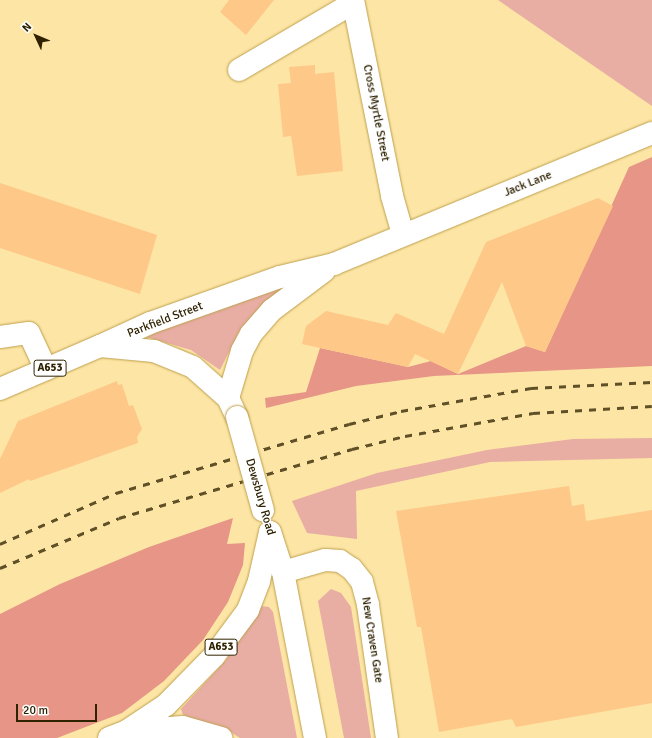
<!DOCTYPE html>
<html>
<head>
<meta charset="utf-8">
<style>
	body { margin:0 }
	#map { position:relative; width:652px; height:738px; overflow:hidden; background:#fde5a5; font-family:Signika,sans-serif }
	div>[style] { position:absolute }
	.green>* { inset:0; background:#e8ada3 }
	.forest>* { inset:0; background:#e69587 }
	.building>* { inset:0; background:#fec889 }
	.roads { filter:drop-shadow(0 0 1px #bda04d) drop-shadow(0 0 1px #bda04d) }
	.minor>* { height:22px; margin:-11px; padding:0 11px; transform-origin:11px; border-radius:11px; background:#fff }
	.major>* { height:22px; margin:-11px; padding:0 11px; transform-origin:11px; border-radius:11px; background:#fff }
	.rail>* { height:3px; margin-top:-1.5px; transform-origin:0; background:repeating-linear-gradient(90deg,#5f5027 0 7px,transparent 0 14px) }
	.bridges { filter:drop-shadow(0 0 1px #bda04d) drop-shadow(0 0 1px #bda04d) }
	.major-bridge>* { height:22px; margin:-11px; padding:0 11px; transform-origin:11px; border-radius:11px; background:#fff }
	span { translate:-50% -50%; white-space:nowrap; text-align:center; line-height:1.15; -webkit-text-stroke:3px #fff; paint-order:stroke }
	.shield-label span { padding:1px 3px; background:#fff; border:1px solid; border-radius:3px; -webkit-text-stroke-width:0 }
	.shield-label { font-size:11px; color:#2e2200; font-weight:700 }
	.street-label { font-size:12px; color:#2e2200 }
	.north { position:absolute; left:16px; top:16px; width:40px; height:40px; -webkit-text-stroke:3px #fff; paint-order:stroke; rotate:314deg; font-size:11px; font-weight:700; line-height:16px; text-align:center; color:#2e2200 }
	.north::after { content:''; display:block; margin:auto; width:14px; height:18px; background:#2e2200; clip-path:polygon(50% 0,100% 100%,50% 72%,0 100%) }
	.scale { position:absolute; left:16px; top:704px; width:81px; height:18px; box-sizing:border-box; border:2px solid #2e2200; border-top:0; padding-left:5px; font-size:12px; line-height:14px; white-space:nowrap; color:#2e2200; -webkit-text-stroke:3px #fff; paint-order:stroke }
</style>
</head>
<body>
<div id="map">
	<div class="green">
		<div style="clip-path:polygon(498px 0,652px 0,652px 106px)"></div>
		<div style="clip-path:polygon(291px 281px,259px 309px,240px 330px,220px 370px,191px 350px,143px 336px)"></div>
		<div style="clip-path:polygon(652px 438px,652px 458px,490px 462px,356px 491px,357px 539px,307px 533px,292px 501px,377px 473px,487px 450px,573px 439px)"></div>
		<div style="clip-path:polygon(331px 589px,341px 593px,351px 607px,371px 738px,344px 738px,318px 601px)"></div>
		<div style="clip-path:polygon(260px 606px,269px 607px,273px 612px,297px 738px,240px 738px,226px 729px,183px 715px,181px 709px,226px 660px)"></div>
	</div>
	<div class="forest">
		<div style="clip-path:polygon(652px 157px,652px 366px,434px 376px,356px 386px,266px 408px,265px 398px,306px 392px,320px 348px,408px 367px,431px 361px,458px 374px,526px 346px,545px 352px,629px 167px)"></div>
		<div style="clip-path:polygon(233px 518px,227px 544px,245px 543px,243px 565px,228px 602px,203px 640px,164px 681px,122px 713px,57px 738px,0 738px,0 614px,60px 584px,149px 547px)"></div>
	</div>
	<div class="building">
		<div style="clip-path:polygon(229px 0,274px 0,246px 35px,220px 12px)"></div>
		<div style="clip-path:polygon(315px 65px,315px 74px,334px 72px,343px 171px,297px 176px,291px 136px,283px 137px,278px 84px,291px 83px,289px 67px)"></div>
		<div style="clip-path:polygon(0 183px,157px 235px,140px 294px,0 248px)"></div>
		<div style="clip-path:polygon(598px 198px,613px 206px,545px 352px,526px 346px,502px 282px,458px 374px,415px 354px,408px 367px,302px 344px,306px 326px,326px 311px,388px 325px,396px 313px,444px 334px,486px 242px)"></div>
		<div style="clip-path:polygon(117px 381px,118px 385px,122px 384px,129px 406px,133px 405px,142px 429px,137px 437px,138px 443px,30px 481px,29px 479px,0 493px,0 459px,18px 421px)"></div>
		<div style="clip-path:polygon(569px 486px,572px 506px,584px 504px,586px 521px,652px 510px,652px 703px,516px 727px,512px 719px,439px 732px,421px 627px,417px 627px,396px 511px)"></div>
	</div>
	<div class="roads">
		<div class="minor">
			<div style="left:353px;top:0;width:200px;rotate:78.7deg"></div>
			<div style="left:392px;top:196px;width:40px;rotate:74deg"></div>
			<div style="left:239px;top:70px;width:132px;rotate:-30.4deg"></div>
			<div style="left:0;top:337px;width:29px;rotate:-8deg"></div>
			<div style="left:29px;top:333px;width:40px;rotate:65deg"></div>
			<div style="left:100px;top:346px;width:55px;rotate:-24.7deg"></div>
			<div style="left:150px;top:323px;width:138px;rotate:-19.5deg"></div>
			<div style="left:280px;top:277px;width:56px;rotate:-13.5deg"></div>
			<div style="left:334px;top:264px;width:344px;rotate:-22.4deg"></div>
			<div style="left:228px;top:398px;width:49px;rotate:-73.4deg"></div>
			<div style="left:242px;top:351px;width:19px;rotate:-62deg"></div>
			<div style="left:251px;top:334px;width:32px;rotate:-49deg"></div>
			<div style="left:272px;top:310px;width:65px;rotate:-36.9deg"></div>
			<div style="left:283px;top:572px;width:44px;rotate:-15.9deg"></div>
			<div style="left:325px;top:560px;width:15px;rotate:4deg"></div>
			<div style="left:340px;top:561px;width:14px;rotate:34deg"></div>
			<div style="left:352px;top:569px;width:16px;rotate:52deg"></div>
			<div style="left:362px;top:582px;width:24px;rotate:75deg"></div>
			<div style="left:368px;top:605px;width:134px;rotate:81.9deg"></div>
		</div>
		<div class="major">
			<div style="left:0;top:389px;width:109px;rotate:-23.3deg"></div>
			<div style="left:100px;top:346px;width:54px;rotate:5.3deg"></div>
			<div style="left:154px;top:351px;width:42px;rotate:22.3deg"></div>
			<div style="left:193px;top:367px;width:47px;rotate:41.5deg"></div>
			<div style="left:228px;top:398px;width:21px;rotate:65deg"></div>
			<div style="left:270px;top:532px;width:42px;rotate:72deg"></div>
			<div style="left:283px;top:572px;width:169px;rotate:79.1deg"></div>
			<div style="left:127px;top:731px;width:47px;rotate:-33.7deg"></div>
			<div style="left:166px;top:705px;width:69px;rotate:-45.6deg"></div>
			<div style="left:214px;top:656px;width:57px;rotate:-53.5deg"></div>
			<div style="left:248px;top:610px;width:31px;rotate:-69deg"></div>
			<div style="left:259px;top:581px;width:50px;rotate:-77.3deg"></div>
			<div style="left:109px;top:738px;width:19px;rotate:-21deg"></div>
			<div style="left:127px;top:731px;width:56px;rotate:-4.1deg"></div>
			<div style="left:183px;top:727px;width:40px;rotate:16deg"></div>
		</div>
	</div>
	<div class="rail">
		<div style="left:0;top:544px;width:127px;rotate:-23.7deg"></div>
		<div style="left:116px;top:493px;width:243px;rotate:-16.5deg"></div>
		<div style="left:349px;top:424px;width:54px;rotate:-14deg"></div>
		<div style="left:401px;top:411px;width:132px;rotate:-10deg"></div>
		<div style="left:531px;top:388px;width:121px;rotate:-2.8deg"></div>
		<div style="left:0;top:568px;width:129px;rotate:-22.8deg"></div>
		<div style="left:119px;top:518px;width:243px;rotate:-16.5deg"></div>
		<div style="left:352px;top:449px;width:55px;rotate:-13.8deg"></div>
		<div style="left:405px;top:436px;width:130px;rotate:-10.2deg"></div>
		<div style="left:533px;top:413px;width:119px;rotate:-3.4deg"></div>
	</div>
	<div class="bridges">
		<div class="major-bridge">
			<div style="left:237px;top:417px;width:97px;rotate:74.4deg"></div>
		</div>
	</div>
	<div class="shield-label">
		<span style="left:50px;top:368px">A653</span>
		<span style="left:221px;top:647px">A653</span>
	</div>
	<div class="street-label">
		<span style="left:376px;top:113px;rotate:79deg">Cross Myrtle Street</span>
		<span style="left:528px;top:184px;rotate:-22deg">Jack Lane</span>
		<span style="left:165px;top:320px;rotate:-21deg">Parkfield Street</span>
		<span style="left:260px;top:497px;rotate:74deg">Dewsbury Road</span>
		<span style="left:372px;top:640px;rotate:81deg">New Craven Gate</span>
	</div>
	<div class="north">N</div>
	<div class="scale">20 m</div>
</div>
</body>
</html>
